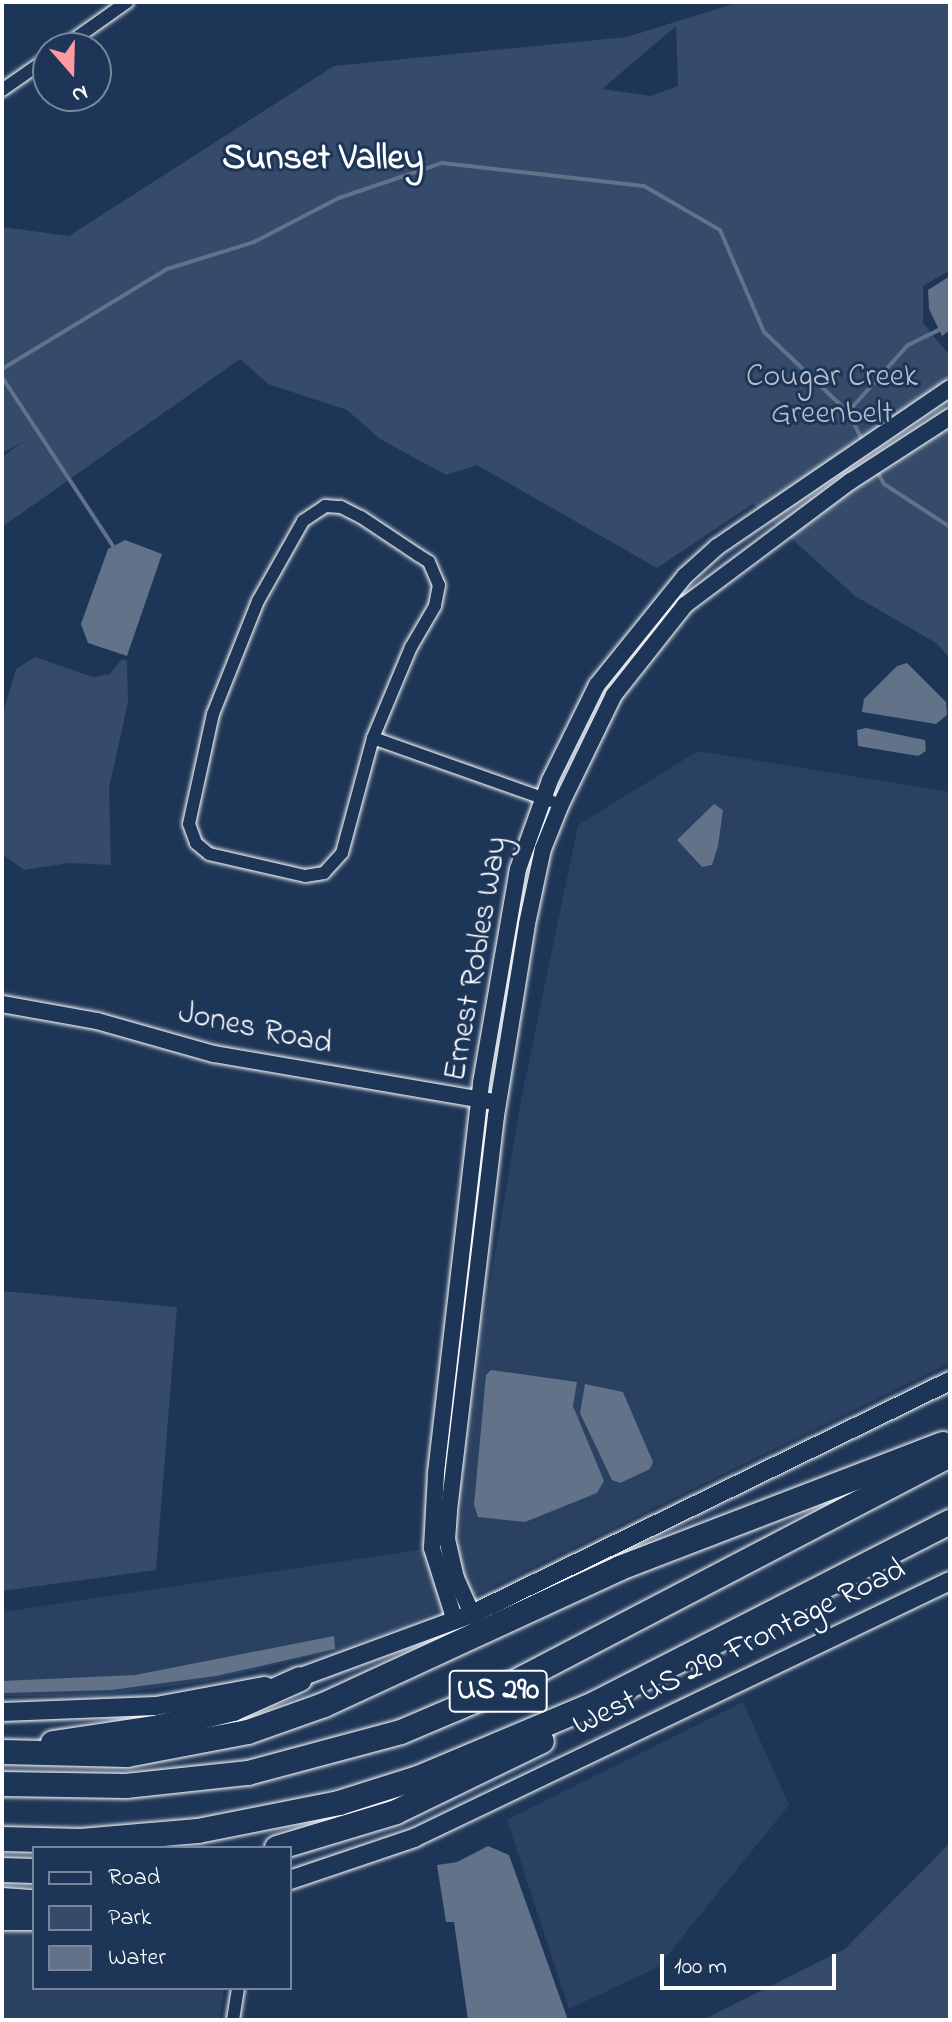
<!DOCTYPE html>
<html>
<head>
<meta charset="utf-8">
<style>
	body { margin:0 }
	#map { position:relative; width:952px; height:2022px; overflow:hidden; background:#1d3557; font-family:"Indie Flower",sans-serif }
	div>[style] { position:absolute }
	.built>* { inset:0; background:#2a4161 }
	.green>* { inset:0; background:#364b69 }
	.water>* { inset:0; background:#617289 }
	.stream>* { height:4px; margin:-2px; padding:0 2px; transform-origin:2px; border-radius:2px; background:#617289 }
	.roads { filter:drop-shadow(0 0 2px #fff) drop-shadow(0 0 2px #fff) }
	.minor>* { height:12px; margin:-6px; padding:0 6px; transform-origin:6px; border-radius:6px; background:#1d3557 }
	.tertiary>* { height:16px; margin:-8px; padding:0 8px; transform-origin:8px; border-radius:8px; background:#1d3557 }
	.secondary>* { height:18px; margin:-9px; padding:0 9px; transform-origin:9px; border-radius:9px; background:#1d3557 }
	.motorway>* { height:24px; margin:-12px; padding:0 12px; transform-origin:12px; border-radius:12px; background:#1d3557 }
	span { translate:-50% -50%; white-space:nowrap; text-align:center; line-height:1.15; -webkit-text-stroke:6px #1d3557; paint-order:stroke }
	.shield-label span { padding:2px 6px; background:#1d3557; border:2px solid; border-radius:6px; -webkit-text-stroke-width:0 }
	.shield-label { font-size:30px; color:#fff; font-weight:700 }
	.park-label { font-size:32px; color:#b9c0ca }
	.street-label { font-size:32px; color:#fff }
	.quarter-label { font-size:36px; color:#fff; font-weight:700 }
	.frame { position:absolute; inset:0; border:4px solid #fff; pointer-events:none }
	.legend { position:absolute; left:32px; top:1846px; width:260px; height:144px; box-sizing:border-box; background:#1d3557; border:2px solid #77869a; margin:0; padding:10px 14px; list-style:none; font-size:24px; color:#fff }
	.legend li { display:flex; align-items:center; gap:16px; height:40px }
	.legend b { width:40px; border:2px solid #77869a }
	.north { position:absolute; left:32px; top:32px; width:80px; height:80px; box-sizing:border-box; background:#1d3557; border:2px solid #77869a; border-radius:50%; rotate:160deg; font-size:22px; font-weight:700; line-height:32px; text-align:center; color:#fff }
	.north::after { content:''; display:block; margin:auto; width:28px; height:36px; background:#ff9aa2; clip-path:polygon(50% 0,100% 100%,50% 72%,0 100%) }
	.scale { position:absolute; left:660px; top:1954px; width:176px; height:36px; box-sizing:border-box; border:4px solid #fff; border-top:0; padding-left:10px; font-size:24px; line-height:28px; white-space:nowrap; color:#fff; -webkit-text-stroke:6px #1d3557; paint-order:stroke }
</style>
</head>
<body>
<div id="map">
	<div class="built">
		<div style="clip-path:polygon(698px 751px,950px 792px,950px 1363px,486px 1590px,386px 1633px,327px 1653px,208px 1681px,98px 1696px,2px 1696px,2px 1612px,458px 1544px,484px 1320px,521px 1100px,578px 825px)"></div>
		<div style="clip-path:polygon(743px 1702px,789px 1805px,658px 1967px,569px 2009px,507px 1820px)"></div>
		<div style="clip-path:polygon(34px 1931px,34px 1988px,224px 1988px,220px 2020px,2px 2020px,2px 1933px)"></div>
	</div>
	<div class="green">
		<div style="clip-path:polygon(evenodd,739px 2px,950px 2px,950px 270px,923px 286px,923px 323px,950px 356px,950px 658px,936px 643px,855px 596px,753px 504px,657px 568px,477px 465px,446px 475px,380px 439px,347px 410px,268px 384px,240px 359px,2px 527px,2px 457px,23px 442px,2px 453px,2px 227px,69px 236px,334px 66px,627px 37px,739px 2px,676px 26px,678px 86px,651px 96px,602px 89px,676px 26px)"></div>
		<div style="clip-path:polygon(35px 657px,93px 677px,110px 674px,122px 659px,127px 661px,128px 702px,109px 788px,111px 865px,69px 863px,24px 870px,2px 854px,2px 716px,16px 669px)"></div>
		<div style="clip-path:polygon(2px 1291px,177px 1307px,156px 1570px,2px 1591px)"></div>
		<div style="clip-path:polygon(950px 1843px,950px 2020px,703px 2020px,845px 1949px)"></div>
	</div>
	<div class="water">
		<div style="clip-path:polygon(950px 276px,950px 330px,942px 336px,929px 309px,928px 290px)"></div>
		<div style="clip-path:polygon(125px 540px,162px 554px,127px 656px,88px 643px,81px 624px,108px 549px)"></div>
		<div style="clip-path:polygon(907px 663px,946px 702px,947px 715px,936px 724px,862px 712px,864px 699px,897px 666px)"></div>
		<div style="clip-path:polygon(866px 728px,925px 740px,926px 751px,918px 756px,858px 746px,857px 730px)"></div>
		<div style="clip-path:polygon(714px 804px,723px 810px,718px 846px,712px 865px,702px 867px,677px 840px)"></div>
		<div style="clip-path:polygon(491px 1370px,577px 1382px,573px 1406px,604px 1481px,597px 1493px,525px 1522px,478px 1517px,474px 1505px,486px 1375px)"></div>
		<div style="clip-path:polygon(585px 1384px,623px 1392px,653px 1462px,650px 1469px,620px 1483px,612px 1480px,580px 1413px)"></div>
		<div style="clip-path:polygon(334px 1636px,335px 1649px,216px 1676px,111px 1690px,2px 1693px,2px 1681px,135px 1675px)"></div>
		<div style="clip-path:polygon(488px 1846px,509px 1855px,568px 2020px,468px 2020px,454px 1922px,446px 1922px,437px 1865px,457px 1862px)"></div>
	</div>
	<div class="stream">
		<div style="left:2px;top:369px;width:193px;rotate:-31.2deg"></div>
		<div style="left:167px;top:269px;width:91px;rotate:-17.2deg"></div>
		<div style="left:254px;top:242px;width:96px;rotate:-27.4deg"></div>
		<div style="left:339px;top:198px;width:109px;rotate:-18.8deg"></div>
		<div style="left:442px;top:163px;width:203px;rotate:6.5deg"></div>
		<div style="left:644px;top:186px;width:88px;rotate:30.1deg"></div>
		<div style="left:720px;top:230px;width:111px;rotate:66.7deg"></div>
		<div style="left:764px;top:332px;width:116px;rotate:43.6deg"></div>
		<div style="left:848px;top:412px;width:33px;rotate:63deg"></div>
		<div style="left:2px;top:377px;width:202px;rotate:56.7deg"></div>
		<div style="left:848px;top:412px;width:90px;rotate:-48.2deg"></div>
		<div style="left:908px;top:345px;width:34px;rotate:-26deg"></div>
		<div style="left:877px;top:471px;width:15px;rotate:62deg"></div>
		<div style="left:884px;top:484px;width:79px;rotate:33.1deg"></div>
	</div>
	<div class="roads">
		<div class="minor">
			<div style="left:62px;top:48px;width:80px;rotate:-35.3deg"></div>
			<div style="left:2px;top:90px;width:56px;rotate:-34.8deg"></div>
			<div style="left:325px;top:506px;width:16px;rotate:4deg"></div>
			<div style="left:341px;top:507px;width:22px;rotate:27deg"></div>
			<div style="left:361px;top:517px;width:69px;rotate:33.7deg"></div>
			<div style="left:418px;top:555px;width:13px;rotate:32deg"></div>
			<div style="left:429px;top:562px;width:25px;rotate:67deg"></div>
			<div style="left:439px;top:585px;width:21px;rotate:101deg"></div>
			<div style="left:435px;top:606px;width:48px;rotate:120.3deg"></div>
			<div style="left:411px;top:647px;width:99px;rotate:112.7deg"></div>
			<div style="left:373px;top:738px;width:119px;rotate:105.1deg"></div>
			<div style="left:342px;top:853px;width:27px;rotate:132deg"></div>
			<div style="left:324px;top:873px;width:19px;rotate:171deg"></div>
			<div style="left:305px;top:876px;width:98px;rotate:-167.1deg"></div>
			<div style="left:209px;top:854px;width:17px;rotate:-140deg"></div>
			<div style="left:196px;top:843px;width:20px;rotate:-110deg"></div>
			<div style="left:189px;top:824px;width:113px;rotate:-77.7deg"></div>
			<div style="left:213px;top:714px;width:122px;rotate:-68.3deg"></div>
			<div style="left:258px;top:601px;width:92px;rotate:-60.6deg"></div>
			<div style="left:303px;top:521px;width:27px;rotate:-34deg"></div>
			<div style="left:373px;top:738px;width:189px;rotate:19.5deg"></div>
			<div style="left:233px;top:2020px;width:32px;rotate:-81deg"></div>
		</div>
		<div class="tertiary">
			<div style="left:2px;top:1004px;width:97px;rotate:10.1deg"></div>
			<div style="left:97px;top:1021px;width:122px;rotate:15.8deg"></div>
			<div style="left:214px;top:1054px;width:280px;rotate:9.7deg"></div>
			<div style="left:472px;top:1614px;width:39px;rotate:-114deg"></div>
			<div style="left:456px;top:1578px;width:39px;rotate:-103deg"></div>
			<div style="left:447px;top:1540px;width:30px;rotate:-86deg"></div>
			<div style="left:449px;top:1510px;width:397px;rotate:-83.2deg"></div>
			<div style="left:496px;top:1116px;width:194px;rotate:-80.8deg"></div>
			<div style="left:527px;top:924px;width:77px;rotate:-78deg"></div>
			<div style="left:543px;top:849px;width:48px;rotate:-68.2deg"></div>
			<div style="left:561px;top:804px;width:121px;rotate:-64.1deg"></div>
			<div style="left:614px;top:695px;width:115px;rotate:-51.7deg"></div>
			<div style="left:685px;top:605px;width:207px;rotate:-36.8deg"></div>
			<div style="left:851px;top:481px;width:118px;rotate:-32.9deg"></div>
			<div style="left:455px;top:1621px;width:77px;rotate:-107.5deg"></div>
			<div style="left:432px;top:1548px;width:75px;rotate:-86.9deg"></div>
			<div style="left:436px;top:1473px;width:393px;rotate:-83.4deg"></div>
			<div style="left:481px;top:1083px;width:217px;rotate:-80.2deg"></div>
			<div style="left:518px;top:869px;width:95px;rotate:-70.2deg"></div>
			<div style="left:550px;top:780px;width:106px;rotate:-63.7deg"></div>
			<div style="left:597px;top:685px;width:140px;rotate:-51.1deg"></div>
			<div style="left:685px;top:576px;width:43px;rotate:-42.2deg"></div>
			<div style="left:717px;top:547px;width:282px;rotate:-34.3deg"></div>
		</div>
		<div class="secondary">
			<div style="left:290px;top:1681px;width:194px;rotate:-20.2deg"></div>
			<div style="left:472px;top:1614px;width:532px;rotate:-25.99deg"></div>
			<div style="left:2px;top:1712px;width:154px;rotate:-2.2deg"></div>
			<div style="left:156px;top:1706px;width:111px;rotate:-10.4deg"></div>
			<div style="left:290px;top:1880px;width:131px;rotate:-18.7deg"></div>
			<div style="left:414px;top:1838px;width:594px;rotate:-25.62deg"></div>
			<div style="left:2px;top:1921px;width:32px"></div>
		</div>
		<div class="motorway">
			<div style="left:53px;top:1743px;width:108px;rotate:-8.5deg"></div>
			<div style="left:160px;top:1727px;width:75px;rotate:-13.9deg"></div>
			<div style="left:233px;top:1709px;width:73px;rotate:-24.1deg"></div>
			<div style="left:2px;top:1752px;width:125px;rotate:1.4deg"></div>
			<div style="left:127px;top:1755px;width:123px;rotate:-10.8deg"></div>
			<div style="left:248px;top:1732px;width:81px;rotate:-19.6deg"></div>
			<div style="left:324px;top:1705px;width:326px;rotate:-24.8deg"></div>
			<div style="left:620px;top:1568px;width:346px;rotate:-21deg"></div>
			<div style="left:2px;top:1784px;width:124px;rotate:0.9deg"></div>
			<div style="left:126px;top:1786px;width:123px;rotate:-6.1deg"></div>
			<div style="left:248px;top:1773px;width:158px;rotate:-15deg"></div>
			<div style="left:401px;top:1732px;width:108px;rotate:-23deg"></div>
			<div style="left:500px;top:1690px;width:508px;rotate:-27.57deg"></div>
			<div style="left:2px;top:1839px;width:79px;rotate:1.5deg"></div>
			<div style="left:81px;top:1841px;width:117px;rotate:-4.9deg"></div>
			<div style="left:198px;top:1831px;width:144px;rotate:-11.2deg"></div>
			<div style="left:339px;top:1803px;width:83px;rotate:-17.6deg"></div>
			<div style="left:418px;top:1778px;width:193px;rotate:-22.8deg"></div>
			<div style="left:596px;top:1703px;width:398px;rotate:-27.1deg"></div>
			<div style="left:277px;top:1848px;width:124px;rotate:-16.8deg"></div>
			<div style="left:396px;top:1812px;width:162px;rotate:-25.9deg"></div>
			<div style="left:2px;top:1870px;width:32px;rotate:2deg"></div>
			<div style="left:2px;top:1900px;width:32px;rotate:4deg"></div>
		</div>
	</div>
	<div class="shield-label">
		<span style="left:498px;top:1691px">US 290</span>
	</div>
	<div class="park-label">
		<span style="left:832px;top:397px">Cougar Creek<br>Greenbelt</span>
	</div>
	<div class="street-label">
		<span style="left:478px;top:959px;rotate:-80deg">Ernest Robles Way</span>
		<span style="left:255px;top:1030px;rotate:12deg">Jones Road</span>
		<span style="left:740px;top:1649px;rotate:-26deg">West US 290 Frontage Road</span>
	</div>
	<div class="quarter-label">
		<span style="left:323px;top:160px">Sunset Valley</span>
	</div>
	<div class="frame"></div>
	<ul class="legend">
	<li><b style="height:10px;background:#1d3557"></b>Road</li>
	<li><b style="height:22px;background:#364b69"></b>Park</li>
	<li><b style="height:22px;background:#617289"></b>Water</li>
	</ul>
	<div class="north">N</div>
	<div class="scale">100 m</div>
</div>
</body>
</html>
